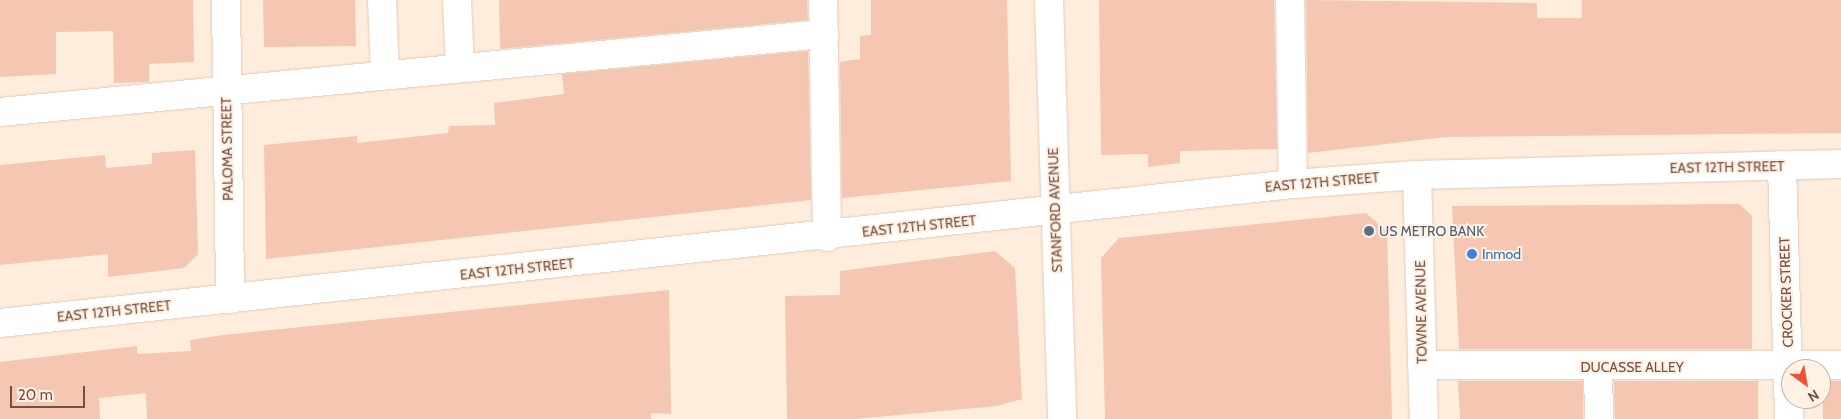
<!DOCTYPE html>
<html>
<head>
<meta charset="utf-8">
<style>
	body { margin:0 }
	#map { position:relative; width:1841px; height:419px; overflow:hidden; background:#feeddc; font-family:Cabin,sans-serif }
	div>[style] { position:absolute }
	.building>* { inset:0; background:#f5c6b2 }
	.roads { filter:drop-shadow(0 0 1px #e4cabb) drop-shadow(0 0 1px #e4cabb) }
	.minor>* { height:28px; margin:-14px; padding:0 14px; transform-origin:14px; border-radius:14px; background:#fff }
	.dots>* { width:14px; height:14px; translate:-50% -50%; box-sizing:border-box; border:2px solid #fff2e4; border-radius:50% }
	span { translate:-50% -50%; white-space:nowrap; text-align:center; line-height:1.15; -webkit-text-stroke:4px #fff2e4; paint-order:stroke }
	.street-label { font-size:14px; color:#745044 }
	.service-label { font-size:14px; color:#4e5e75 }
	.left { translate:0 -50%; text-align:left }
	.shop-label { font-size:14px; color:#366cbe }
	.north { position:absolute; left:1781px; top:359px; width:50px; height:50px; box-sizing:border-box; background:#fff2e4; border:1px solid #c7b1a4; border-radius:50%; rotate:148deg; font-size:14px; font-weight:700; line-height:20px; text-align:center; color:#745044 }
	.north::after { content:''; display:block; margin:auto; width:18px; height:22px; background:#f34e36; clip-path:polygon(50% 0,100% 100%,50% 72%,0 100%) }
	.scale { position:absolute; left:10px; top:386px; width:75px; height:22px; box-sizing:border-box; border:2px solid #745044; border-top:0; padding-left:6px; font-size:15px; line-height:18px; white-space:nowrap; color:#745044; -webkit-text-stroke:4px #fff2e4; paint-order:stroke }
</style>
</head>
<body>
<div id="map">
	<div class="building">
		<div style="clip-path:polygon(0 0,193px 0,194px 62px,149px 64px,149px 82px,114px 83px,113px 31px,56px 32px,56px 74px,0 77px)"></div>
		<div style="clip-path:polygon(263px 0,355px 0,356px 46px,264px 47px)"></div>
		<div style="clip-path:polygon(499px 0,807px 0,808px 20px,500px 49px)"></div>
		<div style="clip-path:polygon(871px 0,1007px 0,1011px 181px,842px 198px,840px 62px,860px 59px,860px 36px,871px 35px)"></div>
		<div style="clip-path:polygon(1099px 0,1274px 0,1277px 149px,1180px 151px,1180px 163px,1148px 167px,1148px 154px,1101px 155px)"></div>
		<div style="clip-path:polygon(1306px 0,1537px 3px,1537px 18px,1582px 18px,1582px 0,1841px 0,1841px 133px,1446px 137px,1308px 153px)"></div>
		<div style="clip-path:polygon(808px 51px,811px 200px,266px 259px,264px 145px,357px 136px,357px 143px,448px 133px,449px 126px,495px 125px,494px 103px,564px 94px,562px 74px)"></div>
		<div style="clip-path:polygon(195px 150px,198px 254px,184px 268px,108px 277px,108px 254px,0 265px,0 165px,105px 155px,106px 168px,152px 164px,152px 153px)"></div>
		<div style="clip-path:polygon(1739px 204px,1752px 216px,1752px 349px,1459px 349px,1452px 206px)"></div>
		<div style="clip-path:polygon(1366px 213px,1387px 231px,1392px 419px,1105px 419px,1101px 258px,1119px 238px)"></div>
		<div style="clip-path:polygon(995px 251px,1015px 268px,1022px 399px,997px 406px,855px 419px,787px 419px,785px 296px,840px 295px,840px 271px)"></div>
		<div style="clip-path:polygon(669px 290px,671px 414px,651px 413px,651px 419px,147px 419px,146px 393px,99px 398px,100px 419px,0 419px,0 362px,137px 346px,137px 354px,191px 351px,190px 340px,223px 335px)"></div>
		<div style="clip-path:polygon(1458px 381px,1583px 381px,1583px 419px,1460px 419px)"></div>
		<div style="clip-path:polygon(1614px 381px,1758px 381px,1758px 419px,1615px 419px)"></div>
		<div style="clip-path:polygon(1822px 381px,1841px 381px,1841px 419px,1823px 419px)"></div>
	</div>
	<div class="roads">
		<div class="minor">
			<div style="left:226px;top:0;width:299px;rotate:89.2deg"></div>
			<div style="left:382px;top:0;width:75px;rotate:87.7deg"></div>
			<div style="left:457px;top:0;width:68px;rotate:87.5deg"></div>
			<div style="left:823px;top:0;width:237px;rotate:89deg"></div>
			<div style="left:1049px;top:0;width:419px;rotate:88.2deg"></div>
			<div style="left:1290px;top:0;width:184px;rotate:89.1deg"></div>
			<div style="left:0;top:112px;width:828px;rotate:-5.41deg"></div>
			<div style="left:1782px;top:165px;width:254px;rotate:88.4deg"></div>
			<div style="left:1417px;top:175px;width:244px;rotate:88.4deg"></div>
			<div style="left:0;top:323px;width:1300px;rotate:-6.14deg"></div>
			<div style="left:1293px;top:184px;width:124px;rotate:-4.2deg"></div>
			<div style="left:1417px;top:175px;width:424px;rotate:-1.5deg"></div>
			<div style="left:1422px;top:365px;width:419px"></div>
			<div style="left:1598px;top:367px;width:52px;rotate:88.9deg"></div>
		</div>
	</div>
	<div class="dots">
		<div style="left:1369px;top:231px;background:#5c6f8a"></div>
		<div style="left:1472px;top:254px;background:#3f7fe0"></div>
	</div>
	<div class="street-label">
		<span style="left:227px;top:149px;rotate:-91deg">PALOMA STREET</span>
		<span style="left:1727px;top:167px;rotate:-1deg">EAST 12TH STREET</span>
		<span style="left:1322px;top:182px;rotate:-5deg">EAST 12TH STREET</span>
		<span style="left:1055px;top:210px;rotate:-92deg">STANFORD AVENUE</span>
		<span style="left:919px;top:226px;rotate:-6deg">EAST 12TH STREET</span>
		<span style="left:517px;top:269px;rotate:-6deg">EAST 12TH STREET</span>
		<span style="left:1786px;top:292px;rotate:-92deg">CROCKER STREET</span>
		<span style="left:114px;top:311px;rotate:-6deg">EAST 12TH STREET</span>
		<span style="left:1421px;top:312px;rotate:-91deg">TOWNE AVENUE</span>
		<span style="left:1632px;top:367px">DUCASSE ALLEY</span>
	</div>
	<div class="service-label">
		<span class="left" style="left:1379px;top:231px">US METRO BANK</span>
	</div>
	<div class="shop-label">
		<span class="left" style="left:1482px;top:254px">Inmod</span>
	</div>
	<div class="north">N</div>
	<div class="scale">20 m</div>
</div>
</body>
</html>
